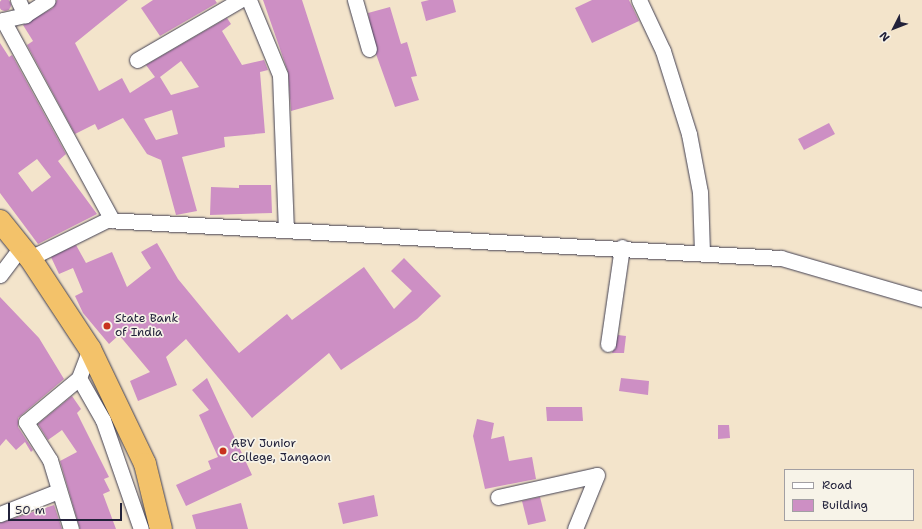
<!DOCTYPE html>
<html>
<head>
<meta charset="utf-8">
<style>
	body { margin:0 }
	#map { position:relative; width:922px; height:529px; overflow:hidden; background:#f3e4cb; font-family:"Shantell Sans",sans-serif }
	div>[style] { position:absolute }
	.building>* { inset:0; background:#cd8fc4 }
	.round { border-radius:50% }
	.roads { filter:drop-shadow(0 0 1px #413f51) drop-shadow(0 0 1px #413f51) }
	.minor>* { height:15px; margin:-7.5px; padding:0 7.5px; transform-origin:7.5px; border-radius:7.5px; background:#fff }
	.highway>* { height:22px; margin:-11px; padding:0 11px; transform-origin:11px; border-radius:11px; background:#f3c26a }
	.dots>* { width:11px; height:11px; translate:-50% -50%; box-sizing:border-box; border:2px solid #f7f3e8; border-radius:50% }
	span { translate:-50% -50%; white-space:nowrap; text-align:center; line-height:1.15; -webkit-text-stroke:3.5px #f7f3e8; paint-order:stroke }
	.poi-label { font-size:12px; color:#22223b }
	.left { translate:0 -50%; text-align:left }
	.legend { position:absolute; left:784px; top:469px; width:130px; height:52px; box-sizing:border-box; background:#f7f3e8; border:1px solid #a29fa3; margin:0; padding:5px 7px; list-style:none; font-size:12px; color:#22223b }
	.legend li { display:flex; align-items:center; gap:8px; height:20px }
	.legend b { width:20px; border:1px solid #a29fa3 }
	.north { position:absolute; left:874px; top:8px; width:40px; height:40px; -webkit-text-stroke:3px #f7f3e8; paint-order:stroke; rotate:228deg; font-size:11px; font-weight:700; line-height:16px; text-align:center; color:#22223b }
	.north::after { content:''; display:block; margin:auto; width:14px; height:18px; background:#22223b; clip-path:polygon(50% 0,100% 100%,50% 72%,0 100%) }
	.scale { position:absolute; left:8px; top:503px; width:114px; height:18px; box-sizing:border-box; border:2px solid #22223b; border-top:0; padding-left:5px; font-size:12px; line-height:14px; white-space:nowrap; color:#22223b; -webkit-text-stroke:3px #f7f3e8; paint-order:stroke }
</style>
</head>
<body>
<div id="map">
	<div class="building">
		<div class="round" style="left:-1px;top:-1px;width:12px;height:12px"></div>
		<div style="clip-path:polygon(evenodd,57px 0,128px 0,75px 43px,99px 91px,122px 78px,130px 93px,155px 77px,146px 65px,227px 18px,231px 24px,222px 31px,242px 65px,264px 60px,268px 70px,260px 72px,265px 133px,224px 137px,225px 147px,182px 157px,197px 211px,176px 215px,161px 160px,147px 154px,123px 118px,98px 130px,95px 124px,75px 134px,27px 45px,33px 41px,23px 25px,53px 8px,57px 0,181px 61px,199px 87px,171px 95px,160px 77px,181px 61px,57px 0,172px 110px,178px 134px,156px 140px,144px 119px,172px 110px)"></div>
		<div style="clip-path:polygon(153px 0,215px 0,217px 3px,160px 36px,141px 8px)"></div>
		<div style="clip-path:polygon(263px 0,302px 0,334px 99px,291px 111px,288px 72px)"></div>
		<div style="clip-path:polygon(429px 0,453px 0,456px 12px,426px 21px,421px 2px)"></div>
		<div style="clip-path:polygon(592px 0,629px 0,639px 21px,592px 43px,575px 8px)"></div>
		<div style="clip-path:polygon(390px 7px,401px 44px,407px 42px,417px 76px,411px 77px,419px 100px,395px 107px,376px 54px,368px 13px)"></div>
		<div style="clip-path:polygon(evenodd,0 43px,9px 57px,12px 55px,66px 154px,58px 161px,97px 214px,38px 244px,0 193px,0 43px,37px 159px,51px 177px,32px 192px,18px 173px,37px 159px)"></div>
		<div style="clip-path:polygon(829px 123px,835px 134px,804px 150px,798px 139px)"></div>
		<div style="clip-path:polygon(239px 185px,271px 185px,272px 213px,210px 215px,211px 187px,239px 188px)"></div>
		<div style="clip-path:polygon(157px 243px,178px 279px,239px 353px,287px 314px,292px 320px,364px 267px,394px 309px,412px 291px,391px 271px,404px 258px,441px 296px,417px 319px,341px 370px,329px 353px,252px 418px,186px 339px,166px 357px,177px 385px,138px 401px,130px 381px,150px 372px,119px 335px,109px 344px,83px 313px,75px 296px,83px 292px,73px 268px,59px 274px,51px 257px,76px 245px,86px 263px,112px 252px,127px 287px,151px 268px,141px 252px)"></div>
		<div style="clip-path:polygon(0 297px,39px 338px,64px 379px,18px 418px,18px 427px,33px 450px,31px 452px,25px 442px,16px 450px,6px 439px,0 446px)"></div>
		<div style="clip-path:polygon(618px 335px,626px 336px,624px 353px,612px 353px)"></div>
		<div style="clip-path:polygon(207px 378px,252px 475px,186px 506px,176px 485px,211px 469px,208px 461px,218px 457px,199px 415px,209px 410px,192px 390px)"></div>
		<div style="clip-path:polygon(621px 378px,649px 381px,648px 395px,619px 391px)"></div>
		<div style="clip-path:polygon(72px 396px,81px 409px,77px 413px,109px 477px,104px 479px,110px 491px,103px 494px,116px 529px,80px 529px,60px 461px,77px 452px,62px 430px,48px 440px,38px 424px)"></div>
		<div style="clip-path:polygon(546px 407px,582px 407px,583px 421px,547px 421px)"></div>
		<div style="clip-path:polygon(477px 419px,494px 423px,491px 439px,504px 436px,509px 461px,532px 457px,536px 479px,485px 489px,473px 436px)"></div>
		<div style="clip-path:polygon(718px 425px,729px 425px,730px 438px,718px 439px)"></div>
		<div style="clip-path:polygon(374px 495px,378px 516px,343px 524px,338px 503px)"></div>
		<div style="clip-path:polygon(540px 497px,546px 521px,528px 525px,522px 501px)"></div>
		<div style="clip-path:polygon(241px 503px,248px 529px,196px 529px,192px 515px)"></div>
		<div style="clip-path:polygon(54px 505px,62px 529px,0 529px,0 523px)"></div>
	</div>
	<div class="roads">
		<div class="minor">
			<div style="left:18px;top:0;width:17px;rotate:65deg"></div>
			<div style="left:25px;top:15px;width:23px;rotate:167deg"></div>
			<div style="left:3px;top:20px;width:228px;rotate:61.4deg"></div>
			<div style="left:249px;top:0;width:81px;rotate:67.5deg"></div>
			<div style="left:280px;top:75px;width:155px;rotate:87.8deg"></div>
			<div style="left:355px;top:0;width:51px;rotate:74.1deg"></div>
			<div style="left:639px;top:0;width:56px;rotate:64.8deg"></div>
			<div style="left:663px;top:51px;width:87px;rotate:72.6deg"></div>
			<div style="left:689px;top:134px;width:59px;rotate:79.3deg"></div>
			<div style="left:700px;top:192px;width:61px;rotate:88.1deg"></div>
			<div style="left:25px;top:15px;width:27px;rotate:-33deg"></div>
			<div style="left:137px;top:60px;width:119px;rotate:-30.2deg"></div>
			<div style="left:30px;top:258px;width:86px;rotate:-26.3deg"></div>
			<div style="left:107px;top:220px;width:675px;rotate:3.23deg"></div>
			<div style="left:781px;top:258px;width:147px;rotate:16.2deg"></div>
			<div style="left:0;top:275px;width:35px;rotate:-53deg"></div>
			<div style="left:608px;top:344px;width:98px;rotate:-81.8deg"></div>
			<div style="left:90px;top:349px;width:31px;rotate:111deg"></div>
			<div style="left:79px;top:378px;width:48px;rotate:60.3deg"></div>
			<div style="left:103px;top:420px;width:115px;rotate:70.8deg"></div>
			<div style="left:498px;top:497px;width:101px;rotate:-12.5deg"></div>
			<div style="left:597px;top:475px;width:58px;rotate:112.2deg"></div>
			<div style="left:0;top:514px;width:62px;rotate:-21.6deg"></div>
			<div style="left:71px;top:529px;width:72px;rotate:-106.9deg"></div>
			<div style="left:50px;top:460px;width:45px;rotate:-122.3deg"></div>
			<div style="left:26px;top:422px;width:69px;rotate:-39.7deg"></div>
		</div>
		<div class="highway">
			<div style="left:0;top:221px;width:48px;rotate:51deg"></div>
			<div style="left:30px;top:258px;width:109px;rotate:56.6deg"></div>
			<div style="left:90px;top:349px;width:127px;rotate:64.4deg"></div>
			<div style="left:145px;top:464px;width:67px;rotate:76.2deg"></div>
		</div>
	</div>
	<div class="dots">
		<div style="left:107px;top:326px;background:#c8321e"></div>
		<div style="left:223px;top:451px;background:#c8321e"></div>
	</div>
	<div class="poi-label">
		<span class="left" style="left:115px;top:326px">State Bank<br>of India</span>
		<span class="left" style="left:231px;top:451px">ABV Junior<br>College, Jangaon</span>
	</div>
	<ul class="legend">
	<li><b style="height:5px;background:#fff"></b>Road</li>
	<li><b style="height:11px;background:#cd8fc4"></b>Building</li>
	</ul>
	<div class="north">N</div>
	<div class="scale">50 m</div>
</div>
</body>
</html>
